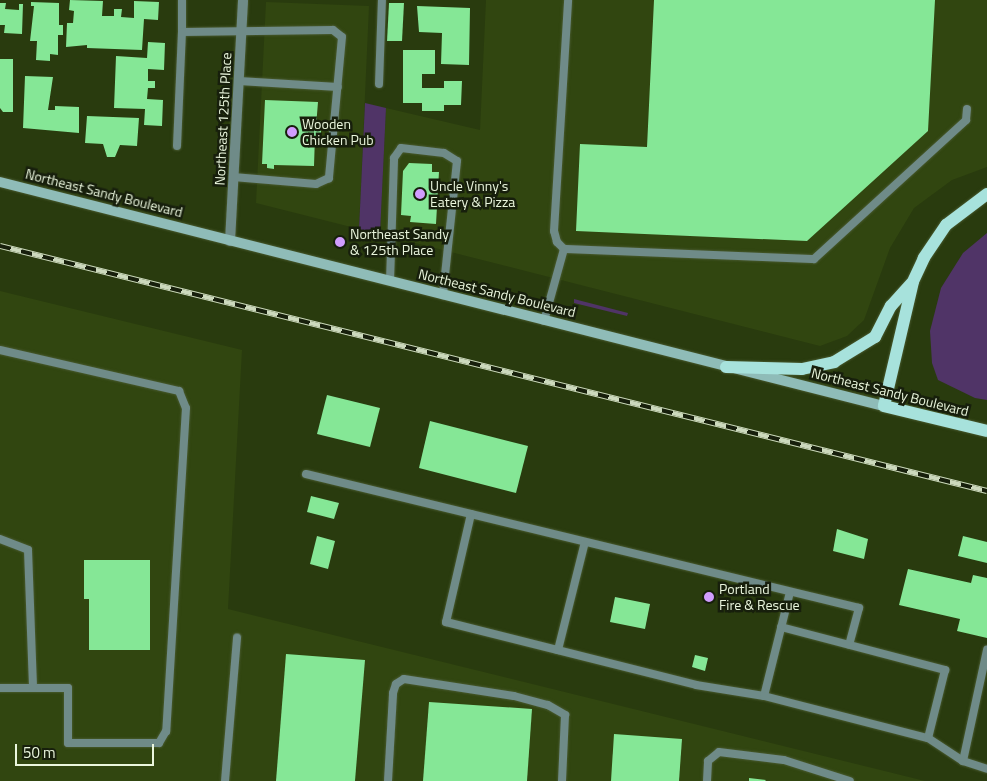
<!DOCTYPE html>
<html>
<head>
<meta charset="utf-8">
<style>
	body { margin:0 }
	#map { position:relative; width:987px; height:781px; overflow:hidden; background:#293b0e; font-family:"Titillium Web",sans-serif }
	div>[style] { position:absolute }
	.built>* { inset:0; background:#314610 }
	.green>* { inset:0; background:#503467 }
	.building>* { inset:0; background:#85e796 }
	.roads { filter:drop-shadow(0 0 1px #48592f) drop-shadow(0 0 1px #48592f) }
	.service>* { height:8px; margin:-4px; padding:0 4px; transform-origin:4px; border-radius:4px; background:#6f8b88 }
	.minor>* { height:10px; margin:-5px; padding:0 5px; transform-origin:5px; border-radius:5px; background:#6f8b88 }
	.secondary>* { height:10px; margin:-5px; padding:0 5px; transform-origin:5px; border-radius:5px; background:#8fbcb8 }
	.primary>* { height:12px; margin:-6px; padding:0 6px; transform-origin:6px; border-radius:6px; background:#a7e2dc }
	.rail>* { height:5.5px; margin-top:-2.75px; transform-origin:0; background:repeating-linear-gradient(90deg,#171f0c 0 11px,#ccd9bd 0 22px); box-sizing:border-box; border-block:1px solid #ccd9bd }
	.dots>* { width:14px; height:14px; translate:-50% -50%; box-sizing:border-box; border:2px solid #171f0c; border-radius:50% }
	span { translate:-50% -50%; white-space:nowrap; text-align:center; line-height:1.15; -webkit-text-stroke:5px #171f0c; paint-order:stroke }
	.street-label { font-size:14px; color:#eaf6dd }
	.poi-label { font-size:14px; color:#eaf6dd }
	.left { translate:0 -50%; text-align:left }
	.scale { position:absolute; left:15px; top:744px; width:139px; height:22px; box-sizing:border-box; border:2px solid #eaf6dd; border-top:0; padding-left:6px; font-size:15px; line-height:18px; white-space:nowrap; color:#eaf6dd; -webkit-text-stroke:4px #171f0c; paint-order:stroke }
</style>
</head>
<body>
<div id="map">
	<div class="built">
		<div style="clip-path:polygon(486px 0,987px 0,987px 167px,952px 180px,914px 208px,890px 248px,864px 320px,847px 336px,820px 346px,380px 234px,386px 108px,480px 130px)"></div>
		<div style="clip-path:polygon(266px 2px,369px 6px,359px 229px,256px 203px)"></div>
		<div style="clip-path:polygon(0 291px,242px 350px,228px 609px,925px 781px,0 781px)"></div>
	</div>
	<div class="green">
		<div style="clip-path:polygon(365px 103px,386px 108px,380px 234px,359px 229px)"></div>
		<div style="clip-path:polygon(987px 233px,987px 400px,975px 398px,938px 380px,932px 363px,930px 331px,941px 288px,963px 253px)"></div>
		<div style="clip-path:polygon(574px 299px,628px 313px,627px 316px,574px 303px)"></div>
	</div>
	<div class="building">
		<div style="clip-path:polygon(70px 0,103px 1px,102px 16px,114px 16px,114px 9px,122px 9px,121px 17px,134px 18px,134px 1px,159px 2px,158px 20px,144px 19px,142px 50px,87px 48px,87px 45px,66px 47px,67px 23px,73px 23px,74px 11px,69px 10px)"></div>
		<div style="clip-path:polygon(654px 0,935px 0,928px 131px,807px 241px,576px 231px,580px 144px,647px 147px)"></div>
		<div style="clip-path:polygon(31px 2px,59px 3px,59px 25px,63px 25px,63px 35px,58px 35px,58px 55px,50px 54px,50px 61px,36px 60px,37px 41px,30px 41px,34px 6px,31px 6px)"></div>
		<div style="clip-path:polygon(0 3px,6px 3px,5px 9px,19px 10px,19px 4px,23px 4px,22px 34px,4px 33px,5px 25px,0 25px)"></div>
		<div style="clip-path:polygon(389px 3px,404px 3px,402px 41px,387px 41px)"></div>
		<div style="clip-path:polygon(417px 6px,470px 8px,469px 65px,441px 64px,442px 33px,419px 32px)"></div>
		<div style="clip-path:polygon(148px 42px,165px 43px,164px 70px,148px 69px,148px 81px,155px 81px,155px 88px,148px 88px,147px 99px,163px 100px,162px 126px,144px 125px,145px 109px,114px 108px,116px 56px,147px 58px)"></div>
		<div style="clip-path:polygon(403px 50px,435px 50px,435px 74px,422px 74px,422px 88px,444px 88px,444px 81px,462px 81px,461px 105px,444px 105px,444px 111px,422px 111px,422px 103px,403px 103px)"></div>
		<div style="clip-path:polygon(0 59px,13px 59px,13px 112px,3px 112px,0 108px)"></div>
		<div style="clip-path:polygon(25px 76px,53px 77px,48px 110px,55px 110px,55px 106px,79px 107px,79px 133px,23px 128px)"></div>
		<div style="clip-path:polygon(265px 100px,318px 102px,316px 127px,321px 128px,321px 136px,315px 136px,314px 166px,274px 165px,274px 169px,267px 168px,267px 164px,262px 164px)"></div>
		<div style="clip-path:polygon(87px 116px,139px 118px,137px 146px,120px 145px,115px 157px,107px 157px,103px 144px,85px 143px)"></div>
		<div style="clip-path:polygon(409px 163px,432px 164px,432px 172px,439px 172px,436px 224px,410px 222px,411px 216px,401px 215px,403px 171px)"></div>
		<div style="clip-path:polygon(327px 395px,380px 408px,370px 447px,317px 434px)"></div>
		<div style="clip-path:polygon(430px 421px,528px 446px,516px 493px,419px 468px)"></div>
		<div style="clip-path:polygon(311px 496px,339px 503px,334px 519px,307px 512px)"></div>
		<div style="clip-path:polygon(837px 529px,868px 539px,864px 559px,833px 551px)"></div>
		<div style="clip-path:polygon(317px 536px,335px 541px,328px 569px,310px 564px)"></div>
		<div style="clip-path:polygon(963px 536px,987px 542px,987px 563px,958px 556px)"></div>
		<div style="clip-path:polygon(84px 560px,150px 560px,150px 650px,89px 650px,89px 599px,84px 599px)"></div>
		<div style="clip-path:polygon(908px 569px,971px 583px,973px 575px,987px 578px,987px 638px,957px 631px,960px 619px,899px 605px)"></div>
		<div style="clip-path:polygon(615px 597px,650px 604px,645px 629px,610px 622px)"></div>
		<div style="clip-path:polygon(286px 654px,365px 660px,355px 781px,276px 781px)"></div>
		<div style="clip-path:polygon(695px 655px,708px 658px,705px 671px,692px 667px)"></div>
		<div style="clip-path:polygon(429px 702px,532px 709px,527px 781px,423px 781px)"></div>
		<div style="clip-path:polygon(614px 734px,682px 739px,679px 781px,611px 781px)"></div>
		<div style="clip-path:polygon(749px 778px,766px 780px,765px 781px,749px 781px)"></div>
	</div>
	<div class="roads">
		<div class="service">
			<div style="left:182px;top:0;width:32px;rotate:90deg"></div>
			<div style="left:182px;top:32px;width:151px;rotate:-0.8deg"></div>
			<div style="left:333px;top:30px;width:11px;rotate:38deg"></div>
			<div style="left:342px;top:37px;width:142px;rotate:95.3deg"></div>
			<div style="left:329px;top:178px;width:14px;rotate:155deg"></div>
			<div style="left:316px;top:184px;width:83px;rotate:-175.2deg"></div>
			<div style="left:239px;top:81px;width:99px;rotate:3.5deg"></div>
			<div style="left:379px;top:84px;width:84px;rotate:-88deg"></div>
			<div style="left:177px;top:146px;width:114px;rotate:-87.5deg"></div>
			<div style="left:564px;top:249px;width:10px;rotate:-135deg"></div>
			<div style="left:557px;top:242px;width:11px;rotate:-105deg"></div>
			<div style="left:554px;top:231px;width:231px;rotate:-86.5deg"></div>
			<div style="left:390px;top:281px;width:123px;rotate:-88.1deg"></div>
			<div style="left:394px;top:158px;width:12px;rotate:-55deg"></div>
			<div style="left:401px;top:148px;width:43px;rotate:6.6deg"></div>
			<div style="left:444px;top:153px;width:15px;rotate:32deg"></div>
			<div style="left:457px;top:161px;width:135px;rotate:96deg"></div>
			<div style="left:544px;top:321px;width:75px;rotate:-74.5deg"></div>
			<div style="left:564px;top:249px;width:250px;rotate:2.3deg"></div>
			<div style="left:814px;top:259px;width:206px;rotate:-42.4deg"></div>
			<div style="left:966px;top:120px;width:11px;rotate:-85deg"></div>
			<div style="left:0;top:350px;width:184px;rotate:12.9deg"></div>
			<div style="left:179px;top:391px;width:18px;rotate:68deg"></div>
			<div style="left:186px;top:408px;width:324px;rotate:93.5deg"></div>
			<div style="left:166px;top:731px;width:14px;rotate:120deg"></div>
			<div style="left:159px;top:743px;width:91px;rotate:180deg"></div>
			<div style="left:68px;top:743px;width:55px;rotate:-90deg"></div>
			<div style="left:68px;top:688px;width:68px;rotate:180deg"></div>
			<div style="left:306px;top:474px;width:569px;rotate:13.62deg"></div>
			<div style="left:859px;top:608px;width:38px;rotate:105deg"></div>
			<div style="left:471px;top:514px;width:111px;rotate:103deg"></div>
			<div style="left:446px;top:622px;width:258px;rotate:14.1deg"></div>
			<div style="left:696px;top:685px;width:69px;rotate:9.2deg"></div>
			<div style="left:0;top:539px;width:30px;rotate:21deg"></div>
			<div style="left:28px;top:550px;width:138px;rotate:87.9deg"></div>
			<div style="left:790px;top:592px;width:107px;rotate:104deg"></div>
			<div style="left:764px;top:696px;width:169px;rotate:14.4deg"></div>
			<div style="left:928px;top:738px;width:42px;rotate:33.3deg"></div>
			<div style="left:963px;top:761px;width:25px;rotate:18deg"></div>
			<div style="left:781px;top:627px;width:170px;rotate:14.7deg"></div>
			<div style="left:945px;top:670px;width:70px;rotate:104deg"></div>
			<div style="left:558px;top:650px;width:111px;rotate:-76deg"></div>
			<div style="left:963px;top:761px;width:114px;rotate:-77.8deg"></div>
			<div style="left:225px;top:781px;width:144px;rotate:-85.2deg"></div>
			<div style="left:388px;top:781px;width:88px;rotate:-86.7deg"></div>
			<div style="left:393px;top:693px;width:9px;rotate:-72deg"></div>
			<div style="left:396px;top:684px;width:9px;rotate:-32deg"></div>
			<div style="left:404px;top:679px;width:111px;rotate:8.8deg"></div>
			<div style="left:514px;top:696px;width:35px;rotate:15deg"></div>
			<div style="left:548px;top:705px;width:20px;rotate:30deg"></div>
			<div style="left:565px;top:715px;width:66px;rotate:92.6deg"></div>
			<div style="left:707px;top:781px;width:20px;rotate:-87deg"></div>
			<div style="left:708px;top:761px;width:14px;rotate:-39deg"></div>
			<div style="left:719px;top:752px;width:65px;rotate:7deg"></div>
			<div style="left:784px;top:760px;width:69px;rotate:17.7deg"></div>
		</div>
		<div class="minor">
			<div style="left:230px;top:241px;width:241px;rotate:-86.9deg"></div>
		</div>
		<div class="secondary">
			<div style="left:0;top:182px;width:912px;rotate:14.22deg"></div>
		</div>
		<div class="primary">
			<div style="left:987px;top:194px;width:51px;rotate:142.9deg"></div>
			<div style="left:946px;top:225px;width:40px;rotate:124deg"></div>
			<div style="left:924px;top:258px;width:26px;rotate:115deg"></div>
			<div style="left:913px;top:282px;width:127px;rotate:103.2deg"></div>
			<div style="left:884px;top:406px;width:106px;rotate:13.6deg"></div>
			<div style="left:726px;top:367px;width:76px;rotate:1.5deg"></div>
			<div style="left:802px;top:369px;width:33px;rotate:-12deg"></div>
			<div style="left:834px;top:362px;width:48px;rotate:-31.4deg"></div>
			<div style="left:875px;top:337px;width:35px;rotate:-63deg"></div>
			<div style="left:891px;top:306px;width:30px;rotate:-48deg"></div>
		</div>
	</div>
	<div class="rail">
		<div style="left:0;top:246px;width:1017px;rotate:13.94deg"></div>
	</div>
	<div class="dots">
		<div style="left:292px;top:132px;background:#d19dfe"></div>
		<div style="left:420px;top:194px;background:#d19dfe"></div>
		<div style="left:340px;top:242px;background:#d19dfe"></div>
		<div style="left:709px;top:597px;background:#d19dfe"></div>
	</div>
	<div class="street-label">
		<span style="left:223px;top:119px;rotate:-87deg">Northeast 125th Place</span>
		<span style="left:104px;top:193px;rotate:14deg">Northeast Sandy Boulevard</span>
		<span style="left:497px;top:293px;rotate:14deg">Northeast Sandy Boulevard</span>
		<span style="left:890px;top:392px;rotate:14deg">Northeast Sandy Boulevard</span>
	</div>
	<div class="poi-label">
		<span class="left" style="left:302px;top:132px">Wooden<br>Chicken Pub</span>
		<span class="left" style="left:430px;top:194px">Uncle Vinny's<br>Eatery &amp; Pizza</span>
		<span class="left" style="left:350px;top:242px">Northeast Sandy<br>&amp; 125th Place</span>
		<span class="left" style="left:719px;top:597px">Portland<br>Fire &amp; Rescue</span>
	</div>
	<div class="scale">50 m</div>
</div>
</body>
</html>
